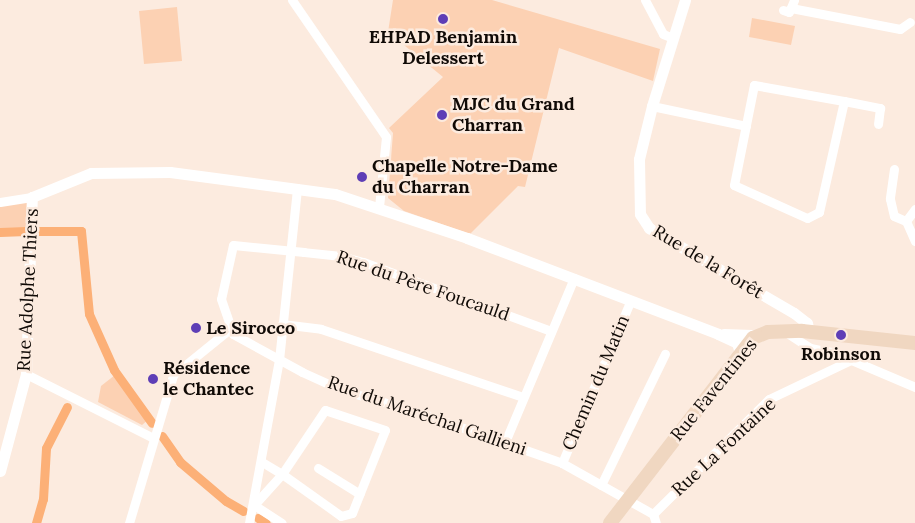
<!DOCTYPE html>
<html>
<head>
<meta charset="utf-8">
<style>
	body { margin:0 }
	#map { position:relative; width:915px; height:523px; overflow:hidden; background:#fcebdf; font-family:Lora,serif }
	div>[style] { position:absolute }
	.green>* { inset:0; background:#fcd1b3 }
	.canal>* { height:9px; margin:-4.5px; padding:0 4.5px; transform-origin:4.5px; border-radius:4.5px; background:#fcb077 }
	.minor>* { height:9px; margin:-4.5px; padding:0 4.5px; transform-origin:4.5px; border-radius:4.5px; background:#fff }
	.tertiary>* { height:11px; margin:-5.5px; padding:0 5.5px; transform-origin:5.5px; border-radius:5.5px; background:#fff }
	.secondary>* { height:14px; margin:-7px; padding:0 7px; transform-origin:7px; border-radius:7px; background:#f0d7c1 }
	.dots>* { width:14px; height:14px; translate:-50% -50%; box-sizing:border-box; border:2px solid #fcebdf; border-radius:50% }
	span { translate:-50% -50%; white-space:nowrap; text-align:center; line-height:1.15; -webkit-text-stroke:5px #fcebdf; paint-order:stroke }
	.poi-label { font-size:18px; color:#100a06; font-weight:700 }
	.left { translate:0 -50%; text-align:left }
	.street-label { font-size:18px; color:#100a06 }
</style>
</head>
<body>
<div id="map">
	<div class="green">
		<div style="clip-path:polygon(393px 0,492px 0,660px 49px,653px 81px,559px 48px,525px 187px,518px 186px,470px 234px,404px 211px,388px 198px,393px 133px,389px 128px,443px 77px,388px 32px)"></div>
		<div style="clip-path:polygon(177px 7px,182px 61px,144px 64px,139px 11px)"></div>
		<div style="clip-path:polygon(752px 18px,795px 26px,791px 45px,749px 37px)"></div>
		<div style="clip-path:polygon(32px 197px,26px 231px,0 232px,0 202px)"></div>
		<div style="clip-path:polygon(115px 375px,148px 420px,142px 425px,98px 402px,101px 386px)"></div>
	</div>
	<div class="canal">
		<div style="left:36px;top:231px;width:45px"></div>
		<div style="left:81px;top:231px;width:83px;rotate:84.5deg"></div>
		<div style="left:89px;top:314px;width:61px;rotate:65.9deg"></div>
		<div style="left:114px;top:370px;width:65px;rotate:54.4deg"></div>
		<div style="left:0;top:232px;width:26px;rotate:-2deg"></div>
		<div style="left:162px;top:436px;width:32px;rotate:55deg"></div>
		<div style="left:180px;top:462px;width:60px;rotate:40.3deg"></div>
		<div style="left:226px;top:501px;width:20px;rotate:30deg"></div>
		<div style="left:258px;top:518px;width:9px;rotate:32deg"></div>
		<div style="left:36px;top:523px;width:25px;rotate:-74deg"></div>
		<div style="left:43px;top:499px;width:51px;rotate:-86.6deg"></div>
		<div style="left:46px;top:448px;width:46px;rotate:-62.9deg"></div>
	</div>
	<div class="minor">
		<div style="left:292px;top:0;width:166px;rotate:55.5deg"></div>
		<div style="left:386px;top:137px;width:70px;rotate:95.7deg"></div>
		<div style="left:645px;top:0;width:38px;rotate:62deg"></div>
		<div style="left:663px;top:34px;width:11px;rotate:22deg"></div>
		<div style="left:791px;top:8px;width:111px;rotate:10.9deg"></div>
		<div style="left:900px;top:29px;width:12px;rotate:-35deg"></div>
		<div style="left:783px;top:10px;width:6px;rotate:18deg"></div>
		<div style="left:789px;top:12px;width:13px;rotate:-67deg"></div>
		<div style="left:844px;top:101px;width:114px;rotate:102.7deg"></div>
		<div style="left:819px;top:212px;width:13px;rotate:153deg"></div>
		<div style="left:807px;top:218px;width:80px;rotate:-155.7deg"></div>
		<div style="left:734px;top:185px;width:102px;rotate:-78.7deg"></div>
		<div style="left:754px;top:85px;width:91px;rotate:10.1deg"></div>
		<div style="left:844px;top:101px;width:37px;rotate:11deg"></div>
		<div style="left:880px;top:108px;width:16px;rotate:97deg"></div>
		<div style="left:652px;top:106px;width:96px;rotate:12deg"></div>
		<div style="left:894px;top:169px;width:30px;rotate:98deg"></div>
		<div style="left:890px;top:199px;width:17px;rotate:77deg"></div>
		<div style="left:894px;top:216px;width:13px;rotate:23deg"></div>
		<div style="left:0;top:202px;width:32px;rotate:-9deg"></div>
		<div style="left:915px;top:209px;width:15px;rotate:127deg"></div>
		<div style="left:906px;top:221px;width:22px;rotate:66deg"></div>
		<div style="left:282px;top:324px;width:39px;rotate:7deg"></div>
		<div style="left:321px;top:329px;width:213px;rotate:18.6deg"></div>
		<div style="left:551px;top:331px;width:200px;rotate:-159.8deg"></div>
		<div style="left:363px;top:262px;width:23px;rotate:-165deg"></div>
		<div style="left:341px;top:256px;width:37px;rotate:-174deg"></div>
		<div style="left:304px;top:252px;width:71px;rotate:-174.4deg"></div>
		<div style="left:233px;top:245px;width:55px;rotate:102.5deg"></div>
		<div style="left:221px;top:299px;width:37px;rotate:71deg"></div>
		<div style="left:233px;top:334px;width:79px;rotate:28.8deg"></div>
		<div style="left:302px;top:372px;width:44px;rotate:24.2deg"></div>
		<div style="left:342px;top:390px;width:82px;rotate:16.2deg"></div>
		<div style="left:421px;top:413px;width:150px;rotate:19.5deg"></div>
		<div style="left:562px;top:463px;width:104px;rotate:29.3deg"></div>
		<div style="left:653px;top:514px;width:9px;rotate:72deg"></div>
		<div style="left:784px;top:331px;width:31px;rotate:33deg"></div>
		<div style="left:810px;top:348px;width:25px;rotate:11deg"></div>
		<div style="left:835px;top:353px;width:87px;rotate:23deg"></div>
		<div style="left:26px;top:374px;width:142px;rotate:26.7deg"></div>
		<div style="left:505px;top:442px;width:178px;rotate:-67.2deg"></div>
		<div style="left:262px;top:462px;width:23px;rotate:31deg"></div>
		<div style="left:282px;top:474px;width:72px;rotate:35.4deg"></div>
		<div style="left:341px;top:516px;width:11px;rotate:-15deg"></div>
		<div style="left:352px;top:513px;width:89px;rotate:-68.3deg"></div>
		<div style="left:385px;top:430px;width:63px;rotate:-161.6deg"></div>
		<div style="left:325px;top:410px;width:77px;rotate:123.9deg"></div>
		<div style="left:282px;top:474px;width:42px;rotate:132.1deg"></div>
		<div style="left:254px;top:505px;width:33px;rotate:33deg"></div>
		<div style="left:562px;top:463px;width:175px;rotate:-67.1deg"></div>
		<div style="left:318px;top:468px;width:49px;rotate:31.8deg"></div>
		<div style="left:601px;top:485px;width:146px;rotate:-64deg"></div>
		<div style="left:653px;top:514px;width:163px;rotate:-44.8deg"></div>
		<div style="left:769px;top:399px;width:93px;rotate:-25.5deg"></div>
		<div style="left:129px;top:523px;width:154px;rotate:-73.4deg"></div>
		<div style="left:173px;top:375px;width:75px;rotate:-39deg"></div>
		<div style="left:249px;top:523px;width:166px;rotate:-79.6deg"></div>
		<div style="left:279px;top:360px;width:173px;rotate:-84deg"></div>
	</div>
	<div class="tertiary">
		<div style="left:685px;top:0;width:111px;rotate:107.3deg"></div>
		<div style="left:652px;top:106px;width:55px;rotate:103.8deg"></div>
		<div style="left:639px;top:159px;width:55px;rotate:89deg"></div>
		<div style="left:640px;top:214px;width:17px;rotate:57deg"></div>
		<div style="left:649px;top:228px;width:168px;rotate:30.4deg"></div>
		<div style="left:794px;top:313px;width:16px;rotate:38deg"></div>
		<div style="left:807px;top:323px;width:9px;rotate:77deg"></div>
		<div style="left:724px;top:334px;width:35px;rotate:2deg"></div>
		<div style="left:0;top:471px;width:100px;rotate:-75deg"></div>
		<div style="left:26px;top:374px;width:177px;rotate:-88.1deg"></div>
		<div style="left:32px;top:197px;width:64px;rotate:-22.1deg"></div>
		<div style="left:91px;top:173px;width:79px;rotate:-0.7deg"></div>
		<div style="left:170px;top:172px;width:166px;rotate:7.6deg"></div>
		<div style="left:335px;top:194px;width:139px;rotate:18.4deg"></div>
		<div style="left:467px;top:238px;width:269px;rotate:20.9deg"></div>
		<div style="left:718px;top:334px;width:21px;rotate:25deg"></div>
		<div style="left:737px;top:343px;width:9px;rotate:72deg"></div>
	</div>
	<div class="secondary">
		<div style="left:610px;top:523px;width:234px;rotate:-52.3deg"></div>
		<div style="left:753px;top:338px;width:16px;rotate:-22deg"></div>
		<div style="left:768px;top:332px;width:34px;rotate:-2deg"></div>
		<div style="left:802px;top:331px;width:114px;rotate:6.1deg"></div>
	</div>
	<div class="dots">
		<div style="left:443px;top:19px;background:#5e3eb6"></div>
		<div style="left:442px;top:115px;background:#5e3eb6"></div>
		<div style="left:362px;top:177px;background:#5e3eb6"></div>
		<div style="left:196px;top:328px;background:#5e3eb6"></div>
		<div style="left:841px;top:335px;background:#5e3eb6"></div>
		<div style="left:153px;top:379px;background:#5e3eb6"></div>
	</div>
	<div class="poi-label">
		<span style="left:443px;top:48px">EHPAD Benjamin<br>Delessert</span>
		<span class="left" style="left:452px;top:115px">MJC du Grand<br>Charran</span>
		<span class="left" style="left:372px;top:177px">Chapelle Notre-Dame<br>du Charran</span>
		<span class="left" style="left:206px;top:328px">Le Sirocco</span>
		<span style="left:841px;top:354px">Robinson</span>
		<span class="left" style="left:163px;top:379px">Résidence<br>le Chantec</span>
	</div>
	<div class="street-label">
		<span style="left:708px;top:262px;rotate:31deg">Rue de la Forêt</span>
		<span style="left:423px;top:286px;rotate:19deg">Rue du Père Foucauld</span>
		<span style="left:28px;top:290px;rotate:-87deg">Rue Adolphe Thiers</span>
		<span style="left:596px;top:383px;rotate:-67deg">Chemin du Matin</span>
		<span style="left:714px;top:390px;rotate:-51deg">Rue Faventines</span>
		<span style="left:427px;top:416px;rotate:19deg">Rue du Maréchal Gallieni</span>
		<span style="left:724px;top:447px;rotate:-43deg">Rue La Fontaine</span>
	</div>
</div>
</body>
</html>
